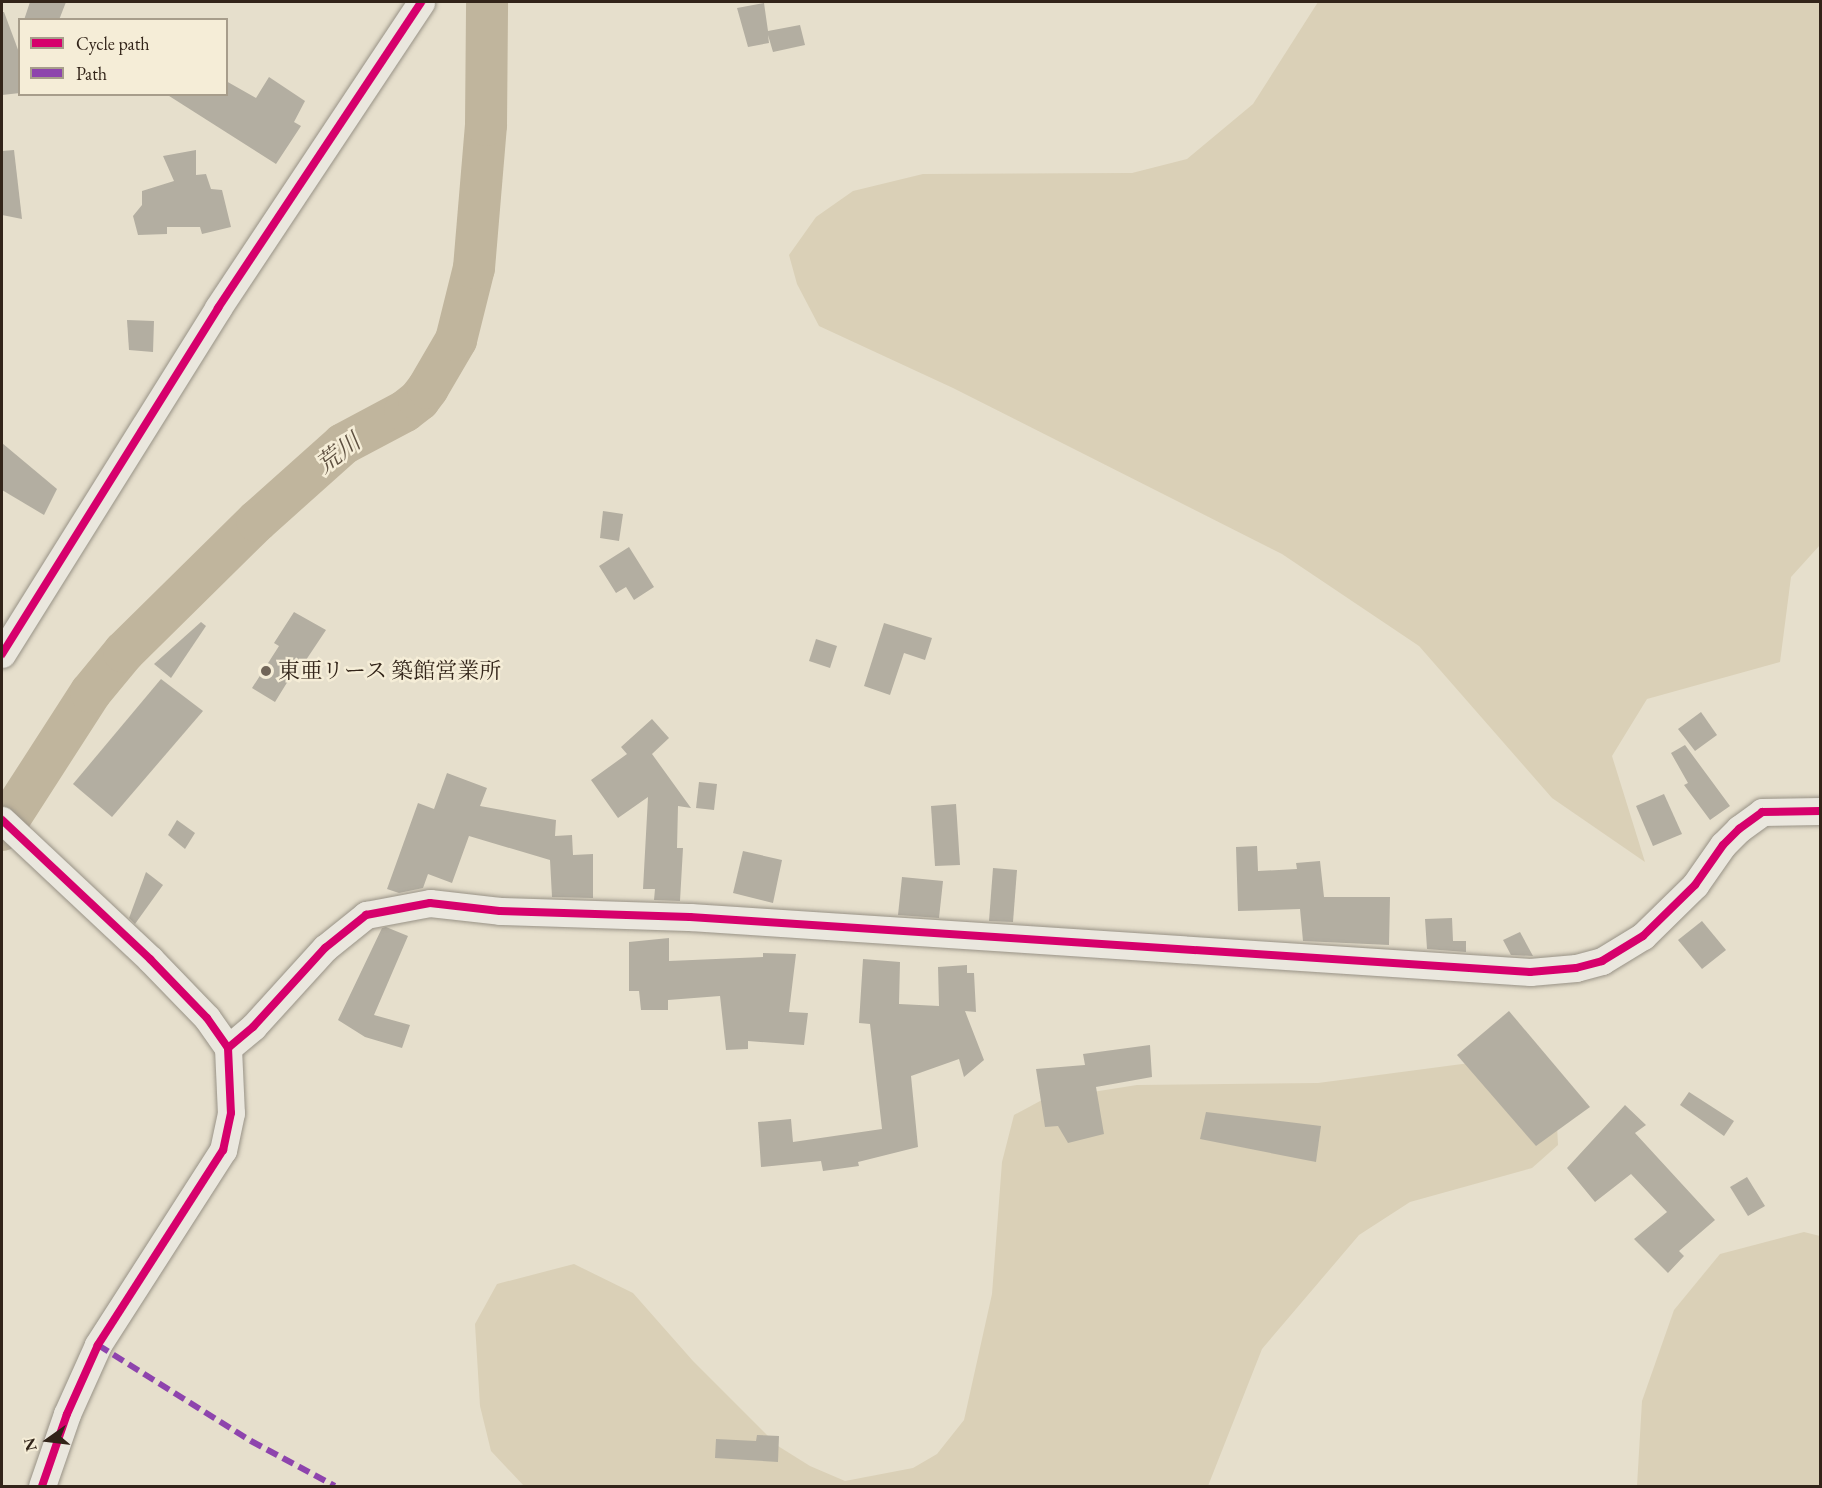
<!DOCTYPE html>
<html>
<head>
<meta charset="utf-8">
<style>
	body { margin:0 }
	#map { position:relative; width:1822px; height:1488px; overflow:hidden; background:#e6dfcc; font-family:"EB Garamond","Noto Serif JP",serif }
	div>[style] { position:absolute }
	.green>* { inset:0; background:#dad0b7 }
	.river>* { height:42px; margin:-21px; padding:0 21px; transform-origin:21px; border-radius:21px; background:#c0b59d }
	.building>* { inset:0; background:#b3aea1 }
	.roads { filter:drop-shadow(0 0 2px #989286) drop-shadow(0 0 2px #989286) }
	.minor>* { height:27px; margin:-13.5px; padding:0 13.5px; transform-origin:13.5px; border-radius:13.5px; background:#eae7de }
	.quiet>* { height:6px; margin-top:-3px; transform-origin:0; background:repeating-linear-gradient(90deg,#8e44ad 0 12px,transparent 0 18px) }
	.cycleway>* { height:8px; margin:-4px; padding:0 4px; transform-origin:4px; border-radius:4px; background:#d6006c }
	.dots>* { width:16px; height:16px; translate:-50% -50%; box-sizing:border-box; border:3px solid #f5edd7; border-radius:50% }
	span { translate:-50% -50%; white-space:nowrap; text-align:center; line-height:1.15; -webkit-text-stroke:5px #f5edd7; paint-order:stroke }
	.poi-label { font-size:22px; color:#322419 }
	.left { translate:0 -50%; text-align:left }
	.water-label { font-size:24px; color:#5e5040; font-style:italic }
	.frame { position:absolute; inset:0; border:3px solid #322419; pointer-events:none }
	.legend { position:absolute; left:18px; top:18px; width:210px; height:78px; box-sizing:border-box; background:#f5edd7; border:2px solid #a79d8b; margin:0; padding:8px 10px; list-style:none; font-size:18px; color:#322419 }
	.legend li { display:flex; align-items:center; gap:12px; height:30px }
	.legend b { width:30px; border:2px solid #a79d8b }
	.north { position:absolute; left:18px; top:1410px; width:60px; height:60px; -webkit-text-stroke:4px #f5edd7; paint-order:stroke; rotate:256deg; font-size:16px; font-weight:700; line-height:24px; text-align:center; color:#322419 }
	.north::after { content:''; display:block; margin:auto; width:21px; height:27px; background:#322419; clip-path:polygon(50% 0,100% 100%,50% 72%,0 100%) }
</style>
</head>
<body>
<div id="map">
	<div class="green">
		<div style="clip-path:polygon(1318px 2px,1820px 2px,1820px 545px,1791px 577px,1780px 662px,1647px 699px,1612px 756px,1645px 862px,1552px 798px,1419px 646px,1282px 554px,953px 388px,819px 326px,797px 284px,789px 255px,816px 217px,853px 191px,923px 174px,1132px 173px,1187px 159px,1253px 104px)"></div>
		<div style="clip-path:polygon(1485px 1061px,1556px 1106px,1558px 1145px,1532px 1168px,1410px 1202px,1359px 1235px,1262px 1349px,1208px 1486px,524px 1486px,491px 1451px,480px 1406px,475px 1324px,497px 1284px,574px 1264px,633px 1293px,693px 1361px,778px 1446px,810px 1466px,845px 1481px,913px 1468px,937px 1454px,964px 1420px,992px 1294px,1002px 1162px,1014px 1115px,1042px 1100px,1137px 1085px,1318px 1083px)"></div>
		<div style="clip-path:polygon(1804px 1232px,1820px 1236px,1820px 1486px,1637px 1486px,1642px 1401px,1674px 1310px,1720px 1254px)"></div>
	</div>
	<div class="river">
		<div style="left:2px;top:830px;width:164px;rotate:-57.2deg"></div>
		<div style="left:91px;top:692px;width:52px;rotate:-50.5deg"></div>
		<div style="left:124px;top:652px;width:187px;rotate:-44.6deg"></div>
		<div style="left:257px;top:521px;width:115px;rotate:-41.8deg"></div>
		<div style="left:343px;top:444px;width:70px;rotate:-28deg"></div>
		<div style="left:405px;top:411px;width:18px;rotate:-38deg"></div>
		<div style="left:419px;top:400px;width:15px;rotate:-53deg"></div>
		<div style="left:428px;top:388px;width:56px;rotate:-59.7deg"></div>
		<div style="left:456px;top:340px;width:74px;rotate:-76deg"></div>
		<div style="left:474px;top:268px;width:144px;rotate:-85.2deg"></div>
		<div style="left:486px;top:125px;width:123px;rotate:-89.5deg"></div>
	</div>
	<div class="building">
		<div style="clip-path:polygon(30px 2px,66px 2px,59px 20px,24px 20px)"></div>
		<div style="clip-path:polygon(764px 3px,768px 31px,800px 25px,805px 45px,773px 52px,768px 35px,769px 43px,748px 47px,737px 8px)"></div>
		<div style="clip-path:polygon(2px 12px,4px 12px,20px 55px,20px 93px,2px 95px)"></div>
		<div style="clip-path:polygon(269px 77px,305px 101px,294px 122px,301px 126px,276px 164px,166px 94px,226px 94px,226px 81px,256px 98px)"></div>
		<div style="clip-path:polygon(14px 150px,22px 219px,2px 215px,2px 151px)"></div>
		<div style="clip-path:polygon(196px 150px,196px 175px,206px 174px,211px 189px,222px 190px,231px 227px,202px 234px,200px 227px,167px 227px,167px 234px,138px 235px,133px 216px,142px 205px,142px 191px,174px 181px,163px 156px)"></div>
		<div style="clip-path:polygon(127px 320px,154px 321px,153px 352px,129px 350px)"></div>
		<div style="clip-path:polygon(2px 443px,57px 489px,44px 515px,2px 490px)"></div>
		<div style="clip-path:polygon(603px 511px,623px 514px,619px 541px,600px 538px)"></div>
		<div style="clip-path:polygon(629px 547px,654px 587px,634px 600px,626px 587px,616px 593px,599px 566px)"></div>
		<div style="clip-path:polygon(294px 612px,326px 630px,304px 663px,301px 660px,275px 702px,252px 688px,279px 646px,274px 643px)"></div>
		<div style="clip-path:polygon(201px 622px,206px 626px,171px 678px,154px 664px)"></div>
		<div style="clip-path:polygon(884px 623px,932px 638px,925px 660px,904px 653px,890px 695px,864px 686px)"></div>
		<div style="clip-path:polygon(816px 639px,837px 646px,830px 668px,809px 661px)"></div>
		<div style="clip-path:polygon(161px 679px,203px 711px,112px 817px,73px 784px)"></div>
		<div style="clip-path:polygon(1701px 712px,1717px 735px,1695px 751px,1678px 729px)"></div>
		<div style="clip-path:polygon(652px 719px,669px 738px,652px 754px,691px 808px,678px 806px,677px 848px,683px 848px,680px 901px,654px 900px,655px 889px,643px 889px,648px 797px,618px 818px,591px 780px,627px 754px,621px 747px)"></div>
		<div style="clip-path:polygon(1685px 745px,1730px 806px,1710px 820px,1684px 785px,1688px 783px,1671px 753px)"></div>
		<div style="clip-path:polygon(447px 773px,487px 788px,480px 806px,556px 820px,555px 836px,572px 835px,573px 855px,593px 854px,593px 898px,552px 897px,550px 860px,469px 836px,452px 883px,428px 874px,423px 888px,399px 893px,387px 889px,418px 803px,434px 809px)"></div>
		<div style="clip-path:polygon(699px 782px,717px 784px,714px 810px,696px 808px)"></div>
		<div style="clip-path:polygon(1664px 794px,1682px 834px,1653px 846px,1636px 806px)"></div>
		<div style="clip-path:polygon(956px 804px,960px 865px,935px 866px,931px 806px)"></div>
		<div style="clip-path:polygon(177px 820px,195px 833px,185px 849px,168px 835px)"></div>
		<div style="clip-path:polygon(1257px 846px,1258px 871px,1297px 869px,1296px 863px,1320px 861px,1324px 897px,1390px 897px,1389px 945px,1303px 941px,1300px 909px,1238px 911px,1236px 847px)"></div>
		<div style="clip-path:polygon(743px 851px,782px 860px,773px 903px,733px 893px)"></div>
		<div style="clip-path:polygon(993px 868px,1017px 870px,1013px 922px,989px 921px)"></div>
		<div style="clip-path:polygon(146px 872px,163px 885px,135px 924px,129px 918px)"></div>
		<div style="clip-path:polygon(902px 877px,943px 881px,939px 918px,898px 915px)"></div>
		<div style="clip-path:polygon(1452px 918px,1453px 941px,1466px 941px,1466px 952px,1427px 949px,1425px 919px)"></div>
		<div style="clip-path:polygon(1702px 921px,1726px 950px,1702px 969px,1678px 940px)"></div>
		<div style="clip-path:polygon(386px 927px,408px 936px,374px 1015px,410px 1025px,402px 1048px,365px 1037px,338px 1020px,382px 928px)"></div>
		<div style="clip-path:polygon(1520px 932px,1533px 956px,1511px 955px,1503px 940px)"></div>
		<div style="clip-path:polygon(669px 938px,669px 961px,763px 957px,763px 953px,796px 954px,789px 1012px,808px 1013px,804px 1045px,748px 1041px,748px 1049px,726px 1050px,720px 996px,668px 1000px,668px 1010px,641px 1010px,639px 991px,629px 991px,629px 942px)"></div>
		<div style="clip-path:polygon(863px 959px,900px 962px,899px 1004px,939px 1006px,938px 967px,967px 965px,967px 973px,974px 973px,976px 1012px,965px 1011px,984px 1060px,964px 1077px,959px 1059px,911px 1076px,918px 1147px,858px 1162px,859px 1166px,823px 1171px,821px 1161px,761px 1167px,758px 1122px,791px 1119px,793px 1142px,882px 1129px,870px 1024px,859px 1023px)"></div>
		<div style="clip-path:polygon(1509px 1011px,1590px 1107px,1536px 1146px,1457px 1055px)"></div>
		<div style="clip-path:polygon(1150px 1045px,1152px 1077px,1096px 1087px,1104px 1134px,1068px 1143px,1058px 1126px,1045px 1127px,1036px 1069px,1085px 1065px,1083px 1054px)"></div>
		<div style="clip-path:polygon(1689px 1092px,1734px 1121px,1724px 1136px,1680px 1105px)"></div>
		<div style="clip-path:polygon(1625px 1105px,1646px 1125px,1635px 1133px,1715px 1220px,1679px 1251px,1684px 1256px,1668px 1273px,1634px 1239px,1667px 1212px,1631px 1174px,1595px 1202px,1567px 1168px)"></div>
		<div style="clip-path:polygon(1206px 1112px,1321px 1126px,1316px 1162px,1200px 1139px)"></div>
		<div style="clip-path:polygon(1747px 1177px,1765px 1206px,1748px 1216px,1730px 1187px)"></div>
		<div style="clip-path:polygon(757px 1435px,779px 1436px,778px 1462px,715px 1458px,716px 1439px,756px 1441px)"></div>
	</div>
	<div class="roads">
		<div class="minor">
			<div style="left:2px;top:654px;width:408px;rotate:-58deg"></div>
			<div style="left:218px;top:308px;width:367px;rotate:-56.4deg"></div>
			<div style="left:2px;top:820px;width:203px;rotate:43.2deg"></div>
			<div style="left:150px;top:959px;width:82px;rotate:46deg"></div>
			<div style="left:207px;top:1018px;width:37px;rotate:55deg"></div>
			<div style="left:228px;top:1048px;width:65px;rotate:87.4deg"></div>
			<div style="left:231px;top:1113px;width:38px;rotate:102deg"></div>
			<div style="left:223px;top:1150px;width:232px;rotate:122.7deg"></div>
			<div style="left:98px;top:1345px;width:76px;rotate:114.2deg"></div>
			<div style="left:67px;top:1414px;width:76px;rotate:109.1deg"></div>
			<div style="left:228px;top:1048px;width:33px;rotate:-40deg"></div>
			<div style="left:253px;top:1027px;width:107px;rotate:-47.7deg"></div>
			<div style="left:325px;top:948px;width:53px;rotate:-38.8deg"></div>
			<div style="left:366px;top:915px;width:65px;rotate:-10.6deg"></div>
			<div style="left:430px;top:903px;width:70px;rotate:6.5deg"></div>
			<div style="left:500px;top:911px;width:190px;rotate:1.8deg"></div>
			<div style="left:690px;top:917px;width:842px;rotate:3.75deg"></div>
			<div style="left:1530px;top:972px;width:46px;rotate:-5deg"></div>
			<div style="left:1576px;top:968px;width:27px;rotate:-15deg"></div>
			<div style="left:1602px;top:961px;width:48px;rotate:-31.4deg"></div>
			<div style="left:1643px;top:936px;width:73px;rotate:-44.4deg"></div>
			<div style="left:1695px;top:885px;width:49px;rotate:-55deg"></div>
			<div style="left:1723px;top:845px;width:23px;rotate:-45deg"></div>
			<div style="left:1739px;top:829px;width:29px;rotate:-36deg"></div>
			<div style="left:1762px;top:812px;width:58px;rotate:-1deg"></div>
		</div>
	</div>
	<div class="quiet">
		<div style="left:98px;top:1345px;width:181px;rotate:32.1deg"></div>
		<div style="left:251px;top:1441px;width:95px;rotate:28.2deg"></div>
	</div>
	<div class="cycleway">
		<div style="left:2px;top:654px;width:408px;rotate:-58deg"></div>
		<div style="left:218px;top:308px;width:367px;rotate:-56.4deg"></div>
		<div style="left:2px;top:820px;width:203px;rotate:43.2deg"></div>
		<div style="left:150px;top:959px;width:82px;rotate:46deg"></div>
		<div style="left:207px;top:1018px;width:37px;rotate:55deg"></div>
		<div style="left:228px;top:1048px;width:65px;rotate:87.4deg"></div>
		<div style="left:231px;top:1113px;width:38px;rotate:102deg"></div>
		<div style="left:223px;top:1150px;width:232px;rotate:122.7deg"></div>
		<div style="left:98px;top:1345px;width:76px;rotate:114.2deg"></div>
		<div style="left:67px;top:1414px;width:76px;rotate:109.1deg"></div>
		<div style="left:228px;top:1048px;width:33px;rotate:-40deg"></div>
		<div style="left:253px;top:1027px;width:107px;rotate:-47.7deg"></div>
		<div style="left:325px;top:948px;width:53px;rotate:-38.8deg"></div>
		<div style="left:366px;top:915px;width:65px;rotate:-10.6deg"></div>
		<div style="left:430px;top:903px;width:70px;rotate:6.5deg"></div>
		<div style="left:500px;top:911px;width:190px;rotate:1.8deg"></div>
		<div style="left:690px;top:917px;width:842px;rotate:3.75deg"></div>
		<div style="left:1530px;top:972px;width:46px;rotate:-5deg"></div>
		<div style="left:1576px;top:968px;width:27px;rotate:-15deg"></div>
		<div style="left:1602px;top:961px;width:48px;rotate:-31.4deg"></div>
		<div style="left:1643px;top:936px;width:73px;rotate:-44.4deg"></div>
		<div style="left:1695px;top:885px;width:49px;rotate:-55deg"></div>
		<div style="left:1723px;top:845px;width:23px;rotate:-45deg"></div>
		<div style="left:1739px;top:829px;width:29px;rotate:-36deg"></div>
		<div style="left:1762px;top:812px;width:58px;rotate:-1deg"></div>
	</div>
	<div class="dots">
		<div style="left:266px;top:671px;background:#716558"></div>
	</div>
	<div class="poi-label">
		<span class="left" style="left:278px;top:671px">東亜リース 築館営業所</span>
	</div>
	<div class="water-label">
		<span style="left:338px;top:453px;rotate:-37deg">荒川</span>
	</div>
	<div class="frame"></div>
	<ul class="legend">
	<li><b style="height:8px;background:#d6006c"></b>Cycle path</li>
	<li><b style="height:8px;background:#8e44ad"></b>Path</li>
	</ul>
	<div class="north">N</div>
</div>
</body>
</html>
